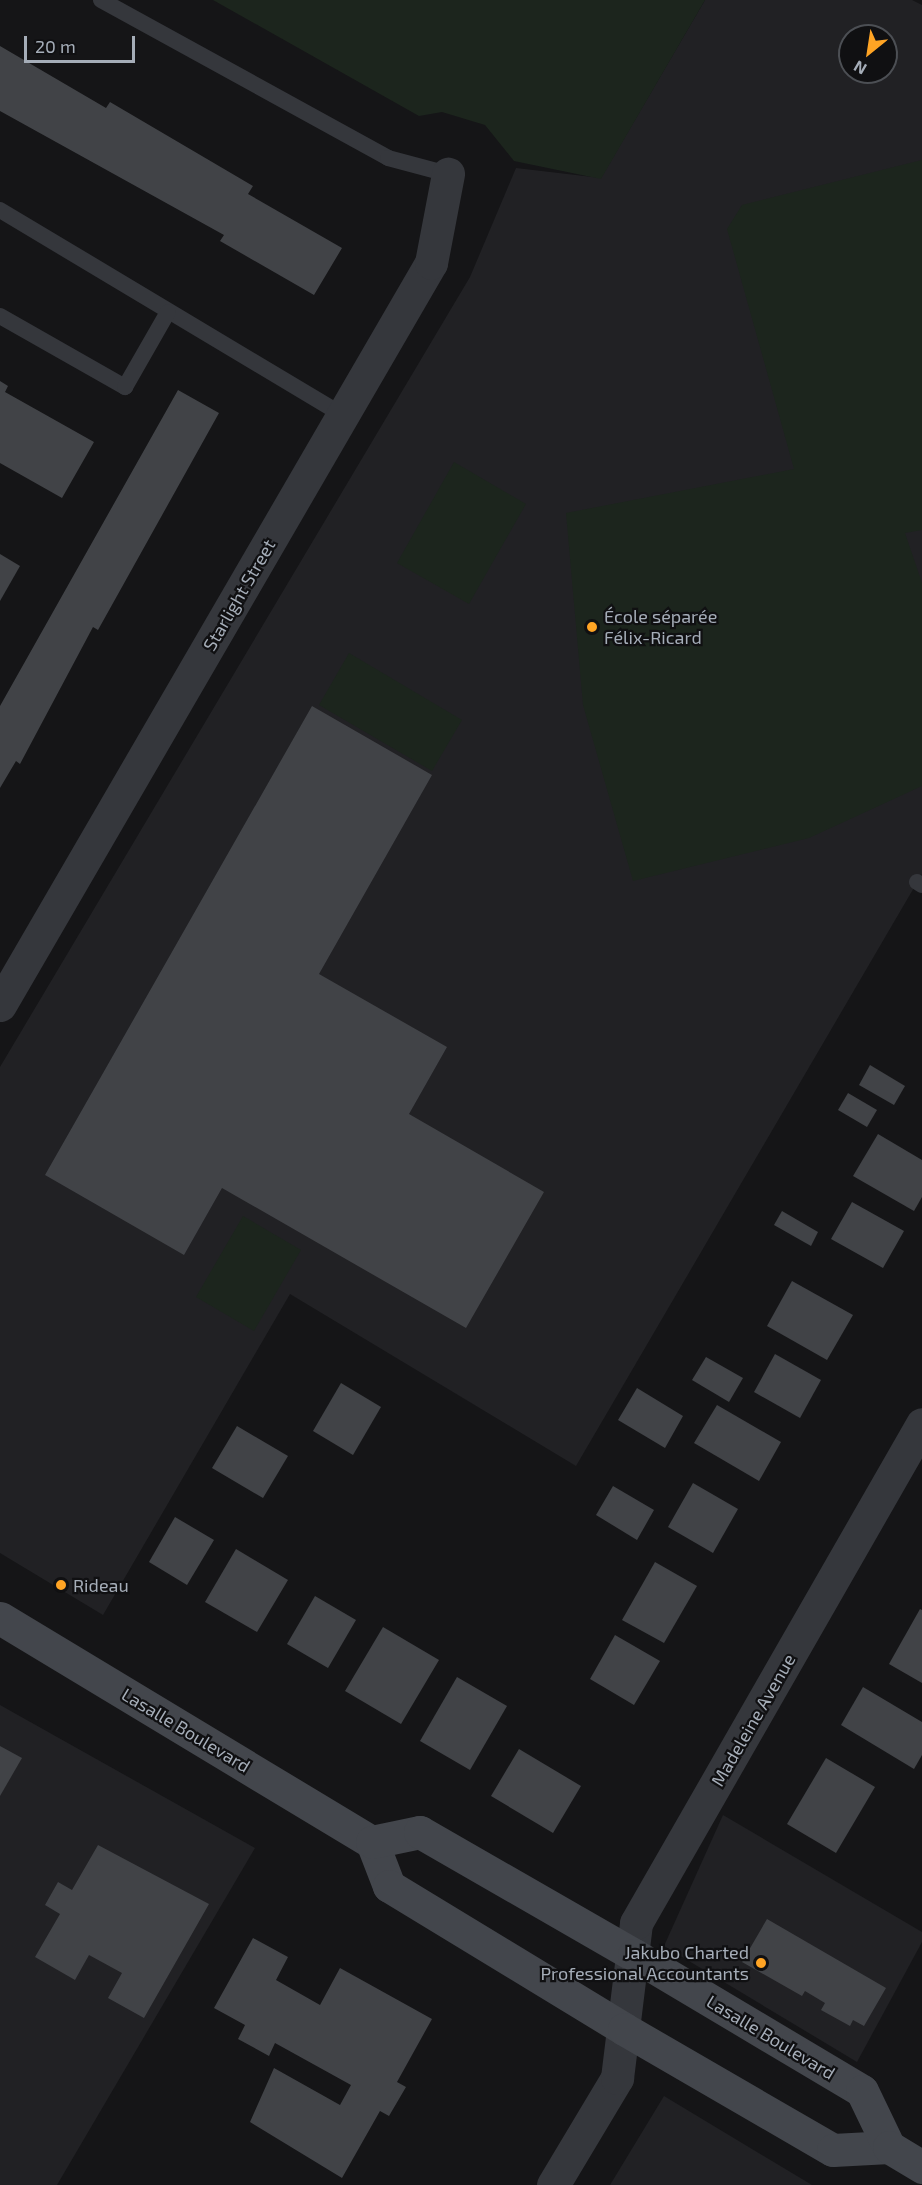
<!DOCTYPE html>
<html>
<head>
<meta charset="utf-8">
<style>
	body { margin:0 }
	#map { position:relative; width:922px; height:2185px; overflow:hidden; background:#151517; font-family:"Exo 2",sans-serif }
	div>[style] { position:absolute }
	.built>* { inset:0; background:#212124 }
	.green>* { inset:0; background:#1c251d }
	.building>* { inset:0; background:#414347 }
	.service>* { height:16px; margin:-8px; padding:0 8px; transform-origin:8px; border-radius:8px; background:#35373c }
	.minor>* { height:33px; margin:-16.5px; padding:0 16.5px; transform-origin:16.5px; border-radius:16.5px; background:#35373c }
	.secondary>* { height:33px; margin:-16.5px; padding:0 16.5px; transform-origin:16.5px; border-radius:16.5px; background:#43464c }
	.dots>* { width:16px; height:16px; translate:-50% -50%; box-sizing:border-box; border:3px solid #101012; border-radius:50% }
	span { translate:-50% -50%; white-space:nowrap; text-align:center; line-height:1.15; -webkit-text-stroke:4.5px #101012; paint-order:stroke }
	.street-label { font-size:18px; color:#a5adb8 }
	.poi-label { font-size:18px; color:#a5adb8 }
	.left { translate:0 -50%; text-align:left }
	.right { translate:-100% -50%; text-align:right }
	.north { position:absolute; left:838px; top:24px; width:60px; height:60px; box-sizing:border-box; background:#101012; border:2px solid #4c4f54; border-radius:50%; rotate:210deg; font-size:16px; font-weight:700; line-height:24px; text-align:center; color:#a5adb8 }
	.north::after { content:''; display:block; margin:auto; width:21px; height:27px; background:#ffa424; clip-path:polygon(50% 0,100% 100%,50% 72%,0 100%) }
	.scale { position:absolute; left:24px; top:36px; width:111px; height:27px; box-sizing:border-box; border:3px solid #a5adb8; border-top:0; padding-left:8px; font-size:18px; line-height:21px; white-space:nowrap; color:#a5adb8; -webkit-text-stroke:4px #101012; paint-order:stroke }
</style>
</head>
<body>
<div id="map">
	<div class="built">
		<div style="clip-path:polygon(evenodd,705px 0,912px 0,922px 5px,922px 874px,576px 1466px,290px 1294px,103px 1615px,0 1553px,0 1067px,470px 277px,516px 168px,601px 178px,705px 0,850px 36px,886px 36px,886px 72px,850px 72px,850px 36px)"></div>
		<div style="clip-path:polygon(0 1705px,255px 1848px,57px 2185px,0 2185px)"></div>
		<div style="clip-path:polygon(723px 1815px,922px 1932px,922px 1942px,857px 2062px,664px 1946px)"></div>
		<div style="clip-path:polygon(664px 2096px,812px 2185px,610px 2185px)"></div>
	</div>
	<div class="green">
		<div style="clip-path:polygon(213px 0,705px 0,601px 179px,514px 161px,485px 125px,442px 112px,419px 116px)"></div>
		<div style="clip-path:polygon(922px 160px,922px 530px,905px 533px,922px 583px,922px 786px,809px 838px,633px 881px,583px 705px,566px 513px,794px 469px,727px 229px,742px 205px)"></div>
		<div style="clip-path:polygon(454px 462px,526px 504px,469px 604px,397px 563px)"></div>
		<div style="clip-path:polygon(349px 653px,462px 720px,432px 771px,319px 705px)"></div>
		<div style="clip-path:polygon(243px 1216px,301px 1250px,254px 1331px,196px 1297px)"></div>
	</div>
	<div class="building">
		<div style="clip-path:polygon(0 46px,106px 108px,110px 102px,253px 186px,248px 194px,342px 248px,314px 295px,220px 241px,224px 235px,0 111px)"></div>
		<div style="clip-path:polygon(0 381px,8px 386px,5px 392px,94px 442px,62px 498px,0 463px)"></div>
		<div style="clip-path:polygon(178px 390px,219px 413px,98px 630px,93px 627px,20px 764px,16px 761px,0 788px,0 706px)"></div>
		<div style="clip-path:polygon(0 554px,20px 566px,0 601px)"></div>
		<div style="clip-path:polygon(312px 706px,432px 775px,319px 974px,447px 1047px,409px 1114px,544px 1192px,466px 1328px,222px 1188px,184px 1255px,45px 1175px)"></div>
		<div style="clip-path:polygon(870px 1065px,905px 1086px,894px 1105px,859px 1085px)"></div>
		<div style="clip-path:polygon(848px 1093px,877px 1110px,867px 1127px,838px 1110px)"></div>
		<div style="clip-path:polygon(878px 1134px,922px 1160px,922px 1197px,914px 1211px,853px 1176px)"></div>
		<div style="clip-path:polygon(852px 1202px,904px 1231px,883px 1268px,831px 1239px)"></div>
		<div style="clip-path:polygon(782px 1211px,818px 1232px,811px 1246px,774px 1225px)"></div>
		<div style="clip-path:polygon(792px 1281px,853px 1315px,827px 1360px,767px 1326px)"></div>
		<div style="clip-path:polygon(775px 1354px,821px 1380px,800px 1418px,754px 1392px)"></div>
		<div style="clip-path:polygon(706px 1357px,743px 1378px,729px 1402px,692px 1380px)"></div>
		<div style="clip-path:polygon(341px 1383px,381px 1407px,353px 1455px,313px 1431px)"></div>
		<div style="clip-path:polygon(637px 1388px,683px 1416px,665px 1448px,618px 1420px)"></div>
		<div style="clip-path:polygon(717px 1405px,781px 1442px,759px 1481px,694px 1443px)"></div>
		<div style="clip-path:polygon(237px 1426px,288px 1456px,263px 1498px,212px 1468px)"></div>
		<div style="clip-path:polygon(693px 1483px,738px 1509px,713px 1553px,668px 1527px)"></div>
		<div style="clip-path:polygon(613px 1486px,654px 1510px,637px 1540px,596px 1515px)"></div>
		<div style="clip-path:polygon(175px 1517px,214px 1540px,187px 1585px,149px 1562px)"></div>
		<div style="clip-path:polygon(236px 1549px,288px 1580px,257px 1632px,205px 1602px)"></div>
		<div style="clip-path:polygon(655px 1562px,697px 1586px,664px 1643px,622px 1620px)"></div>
		<div style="clip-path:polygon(315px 1596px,356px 1620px,328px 1668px,287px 1644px)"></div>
		<div style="clip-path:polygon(920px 1609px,922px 1610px,922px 1683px,889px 1664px)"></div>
		<div style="clip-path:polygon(383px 1627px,439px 1660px,401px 1724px,345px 1691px)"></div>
		<div style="clip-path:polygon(615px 1635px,660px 1661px,634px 1705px,590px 1679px)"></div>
		<div style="clip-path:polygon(457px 1677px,507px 1706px,470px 1770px,420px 1741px)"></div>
		<div style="clip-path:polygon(863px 1687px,922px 1722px,922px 1755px,914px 1769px,841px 1725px)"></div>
		<div style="clip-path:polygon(0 1746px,22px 1758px,0 1796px)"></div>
		<div style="clip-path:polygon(519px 1749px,581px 1786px,553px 1833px,491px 1796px)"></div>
		<div style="clip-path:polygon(826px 1758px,875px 1787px,836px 1853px,787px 1824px)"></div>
		<div style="clip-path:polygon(98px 1845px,209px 1904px,144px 2018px,108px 1998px,122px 1973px,89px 1955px,75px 1980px,35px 1957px,60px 1914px,45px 1905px,58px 1882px,72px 1890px)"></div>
		<div style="clip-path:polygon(767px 1919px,886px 1988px,864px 2026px,853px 2020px,850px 2026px,821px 2010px,825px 2003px,805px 1991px,802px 1996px,742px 1962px)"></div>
		<div style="clip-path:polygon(253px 1938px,288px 1957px,276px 1980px,320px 2005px,340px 1968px,432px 2019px,397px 2082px,406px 2087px,389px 2116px,380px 2111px,342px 2178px,250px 2122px,274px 2068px,340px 2105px,351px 2085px,275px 2043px,269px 2056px,238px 2039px,245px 2025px,214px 2008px)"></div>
	</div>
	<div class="service">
		<div style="left:101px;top:0;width:328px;rotate:28.8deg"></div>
		<div style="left:388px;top:158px;width:62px;rotate:14.9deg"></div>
		<div style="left:0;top:210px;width:401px;rotate:30.9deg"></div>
		<div style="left:0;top:316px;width:144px;rotate:29.6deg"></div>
		<div style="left:125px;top:387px;width:86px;rotate:-60.2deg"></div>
		<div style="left:917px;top:882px;width:6px;rotate:31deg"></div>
	</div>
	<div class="minor">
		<div style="left:0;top:1005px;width:858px;rotate:-59.85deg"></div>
		<div style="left:431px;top:263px;width:91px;rotate:-79.2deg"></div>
		<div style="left:553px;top:2185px;width:125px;rotate:-59.1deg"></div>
		<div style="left:617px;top:2078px;width:156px;rotate:-83deg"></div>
		<div style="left:636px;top:1923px;width:575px;rotate:-60.18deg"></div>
	</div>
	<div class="secondary">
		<div style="left:0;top:1618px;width:434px;rotate:31.1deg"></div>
		<div style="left:372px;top:1842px;width:47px;rotate:68.9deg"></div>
		<div style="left:389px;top:1886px;width:275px;rotate:31.3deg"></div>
		<div style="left:624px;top:2029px;width:241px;rotate:30.1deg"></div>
		<div style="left:833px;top:2150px;width:56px;rotate:-3.1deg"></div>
		<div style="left:372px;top:1842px;width:49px;rotate:-11.8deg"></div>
		<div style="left:420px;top:1832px;width:247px;rotate:29.9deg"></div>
		<div style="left:634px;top:1955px;width:265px;rotate:30.8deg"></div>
		<div style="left:862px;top:2091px;width:62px;rotate:64.3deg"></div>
		<div style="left:889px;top:2147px;width:39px;rotate:31deg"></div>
	</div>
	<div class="dots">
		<div style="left:592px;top:627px;background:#ffa424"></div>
		<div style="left:61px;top:1585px;background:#ffa424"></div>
		<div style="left:761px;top:1963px;background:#ffa424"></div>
	</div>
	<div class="street-label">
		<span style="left:239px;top:595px;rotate:-60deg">Starlight Street</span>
		<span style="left:753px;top:1720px;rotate:-60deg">Madeleine Avenue</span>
		<span style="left:186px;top:1730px;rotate:31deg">Lasalle Boulevard</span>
		<span style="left:771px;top:2037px;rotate:31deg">Lasalle Boulevard</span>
	</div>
	<div class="poi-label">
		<span class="left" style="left:604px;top:627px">École séparée<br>Félix-Ricard</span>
		<span class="left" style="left:73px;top:1585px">Rideau</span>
		<span class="right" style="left:749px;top:1963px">Jakubo Charted<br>Professional Accountants</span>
	</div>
	<div class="north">N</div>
	<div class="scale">20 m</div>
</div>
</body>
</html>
